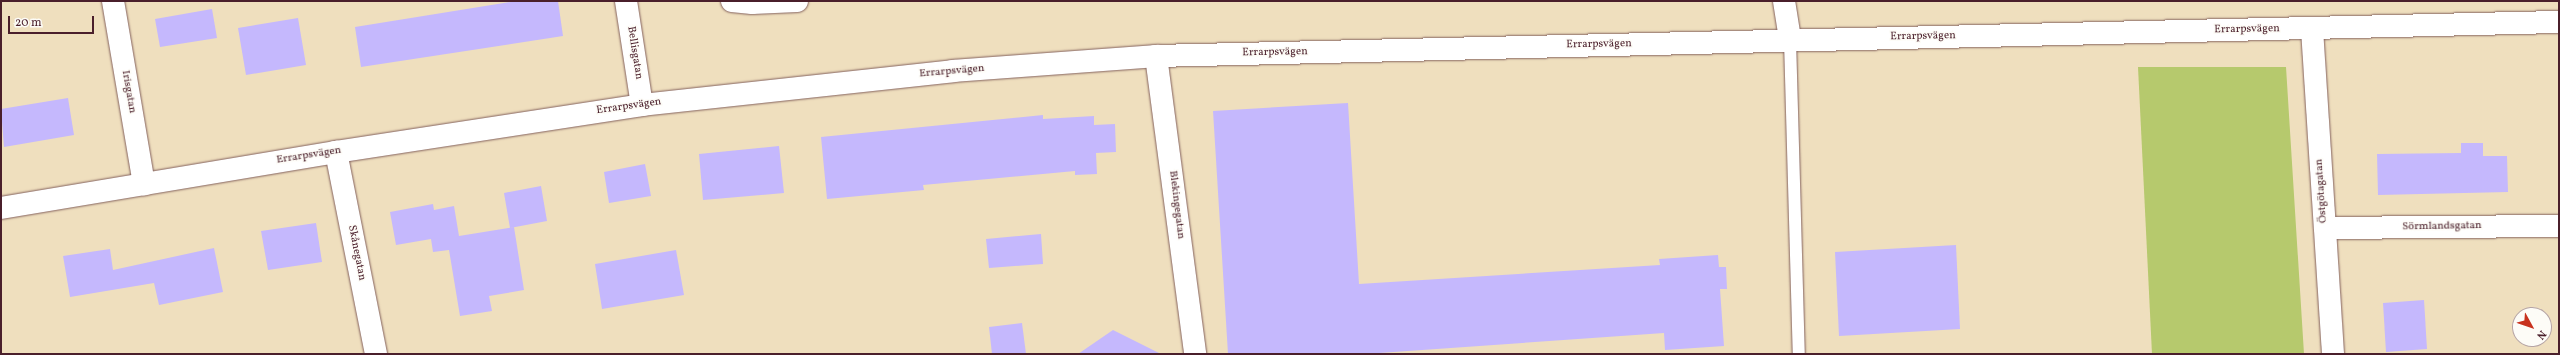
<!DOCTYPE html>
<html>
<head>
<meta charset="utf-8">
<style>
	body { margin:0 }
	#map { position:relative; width:2560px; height:355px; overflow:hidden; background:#efdfbe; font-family:Vollkorn,serif }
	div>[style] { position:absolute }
	.green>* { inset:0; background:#b6c96d }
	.building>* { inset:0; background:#c5b8fd }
	.roads { filter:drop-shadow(0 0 1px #84625e) drop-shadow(0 0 1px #84625e) }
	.service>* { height:12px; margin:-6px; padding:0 6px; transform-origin:6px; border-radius:6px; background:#fff }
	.minor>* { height:22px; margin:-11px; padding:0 11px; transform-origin:11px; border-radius:11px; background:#fff }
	span { translate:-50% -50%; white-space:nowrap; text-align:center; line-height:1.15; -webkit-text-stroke:3px #fdfcf7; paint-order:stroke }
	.street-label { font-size:11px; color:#4a1f2b }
	.frame { position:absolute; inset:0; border:2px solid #4a1f2b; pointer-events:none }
	.north { position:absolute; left:2512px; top:307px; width:40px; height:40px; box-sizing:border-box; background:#fdfcf7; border:1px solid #b5a4a5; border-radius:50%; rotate:130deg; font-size:11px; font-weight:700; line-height:16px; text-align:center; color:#4a1f2b }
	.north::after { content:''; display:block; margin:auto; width:14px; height:18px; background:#c8321e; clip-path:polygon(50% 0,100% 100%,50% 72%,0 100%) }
	.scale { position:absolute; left:8px; top:16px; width:86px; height:18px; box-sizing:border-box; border:2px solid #4a1f2b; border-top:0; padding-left:5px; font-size:12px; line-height:14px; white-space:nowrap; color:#4a1f2b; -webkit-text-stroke:3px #fdfcf7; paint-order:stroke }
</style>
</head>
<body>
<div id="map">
	<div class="green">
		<div style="clip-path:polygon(2138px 67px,2286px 67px,2304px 354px,2152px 354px)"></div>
	</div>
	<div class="building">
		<div style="clip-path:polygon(517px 1px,558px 1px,563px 36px,361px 67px,355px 27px)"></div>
		<div style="clip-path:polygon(212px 9px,217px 38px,160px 47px,155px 19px)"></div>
		<div style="clip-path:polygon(298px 18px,306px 65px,246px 75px,238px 28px)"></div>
		<div style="clip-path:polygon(68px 98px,74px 135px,4px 147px,1px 109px)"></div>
		<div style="clip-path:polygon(1348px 103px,1359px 284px,1660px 265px,1659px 259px,1718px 255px,1719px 267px,1726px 267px,1727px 289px,1720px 289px,1724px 346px,1665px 350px,1664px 333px,1365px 354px,1228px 354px,1213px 111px)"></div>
		<div style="clip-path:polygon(1043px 115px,1043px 119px,1094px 116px,1094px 125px,1115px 124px,1116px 152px,1096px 153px,1097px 174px,1075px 175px,1075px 171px,923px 185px,924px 190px,827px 199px,821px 137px)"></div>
		<div style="clip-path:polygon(2461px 143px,2483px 143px,2483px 156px,2507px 156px,2508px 192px,2378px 195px,2377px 154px,2461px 153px)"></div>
		<div style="clip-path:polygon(779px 146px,784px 193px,703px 200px,699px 154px)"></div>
		<div style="clip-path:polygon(645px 164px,651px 196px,609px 203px,604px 172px)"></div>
		<div style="clip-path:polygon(541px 186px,547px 221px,510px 228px,504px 193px)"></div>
		<div style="clip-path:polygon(433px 204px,434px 210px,454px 206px,459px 236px,514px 227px,524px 290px,489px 296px,492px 311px,460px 316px,449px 250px,433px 252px,431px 239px,396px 245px,390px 212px)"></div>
		<div style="clip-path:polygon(316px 223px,322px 262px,268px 270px,261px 231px)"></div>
		<div style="clip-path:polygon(1041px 234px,1043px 264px,989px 268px,986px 239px)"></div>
		<div style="clip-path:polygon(1956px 245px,1960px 329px,1839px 336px,1835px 252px)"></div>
		<div style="clip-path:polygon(214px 248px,223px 292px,159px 305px,154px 283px,70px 297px,63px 256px,110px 249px,113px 270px)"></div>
		<div style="clip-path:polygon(676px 250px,684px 295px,602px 309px,595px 264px)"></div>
		<div style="clip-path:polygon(2424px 300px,2427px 349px,2386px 352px,2383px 303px)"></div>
		<div style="clip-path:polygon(1022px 323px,1026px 354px,992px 354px,989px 327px)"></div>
		<div style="clip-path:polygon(1113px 330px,1161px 354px,1078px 354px)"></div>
	</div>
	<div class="roads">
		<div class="service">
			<div style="left:1790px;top:40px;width:314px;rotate:88.4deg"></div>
		</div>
		<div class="minor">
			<div style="left:113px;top:1px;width:186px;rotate:80.4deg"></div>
			<div style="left:626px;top:1px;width:105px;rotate:81.3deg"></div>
			<div style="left:732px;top:1px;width:20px;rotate:6deg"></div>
			<div style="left:752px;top:3px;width:45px;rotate:-2.5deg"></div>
			<div style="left:1784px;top:1px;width:39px;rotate:81deg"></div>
			<div style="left:2312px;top:29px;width:326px;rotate:86.3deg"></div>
			<div style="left:1156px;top:56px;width:301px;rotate:82.5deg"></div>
			<div style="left:336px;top:152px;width:206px;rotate:78.8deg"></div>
			<div style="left:1px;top:208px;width:340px;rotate:-9.5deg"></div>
			<div style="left:336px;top:152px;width:310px;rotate:-8.7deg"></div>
			<div style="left:642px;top:105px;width:313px;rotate:-6.2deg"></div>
			<div style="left:953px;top:71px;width:204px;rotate:-4.2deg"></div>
			<div style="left:1156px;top:56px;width:1403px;rotate:-1.39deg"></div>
			<div style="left:2325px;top:228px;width:234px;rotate:-0.5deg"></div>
		</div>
	</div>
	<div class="street-label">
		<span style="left:2247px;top:30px;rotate:-1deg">Errarpsvägen</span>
		<span style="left:1923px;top:37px;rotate:-1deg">Errarpsvägen</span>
		<span style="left:1599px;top:45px;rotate:-1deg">Errarpsvägen</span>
		<span style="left:634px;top:53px;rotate:81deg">Bellisgatan</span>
		<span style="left:1275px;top:53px;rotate:-1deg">Errarpsvägen</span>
		<span style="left:952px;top:72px;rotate:-5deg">Errarpsvägen</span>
		<span style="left:128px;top:92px;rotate:80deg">Irisgatan</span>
		<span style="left:629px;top:107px;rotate:-8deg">Errarpsvägen</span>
		<span style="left:309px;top:156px;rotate:-9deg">Errarpsvägen</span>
		<span style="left:2322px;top:191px;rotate:-94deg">Östgötagatan</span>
		<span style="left:1176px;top:205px;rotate:83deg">Blekingegatan</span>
		<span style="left:2442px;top:227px;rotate:-1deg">Sörmlandsgatan</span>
		<span style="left:356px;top:253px;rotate:79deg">Skånegatan</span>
	</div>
	<div class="frame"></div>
	<div class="north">N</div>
	<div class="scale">20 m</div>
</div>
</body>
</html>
